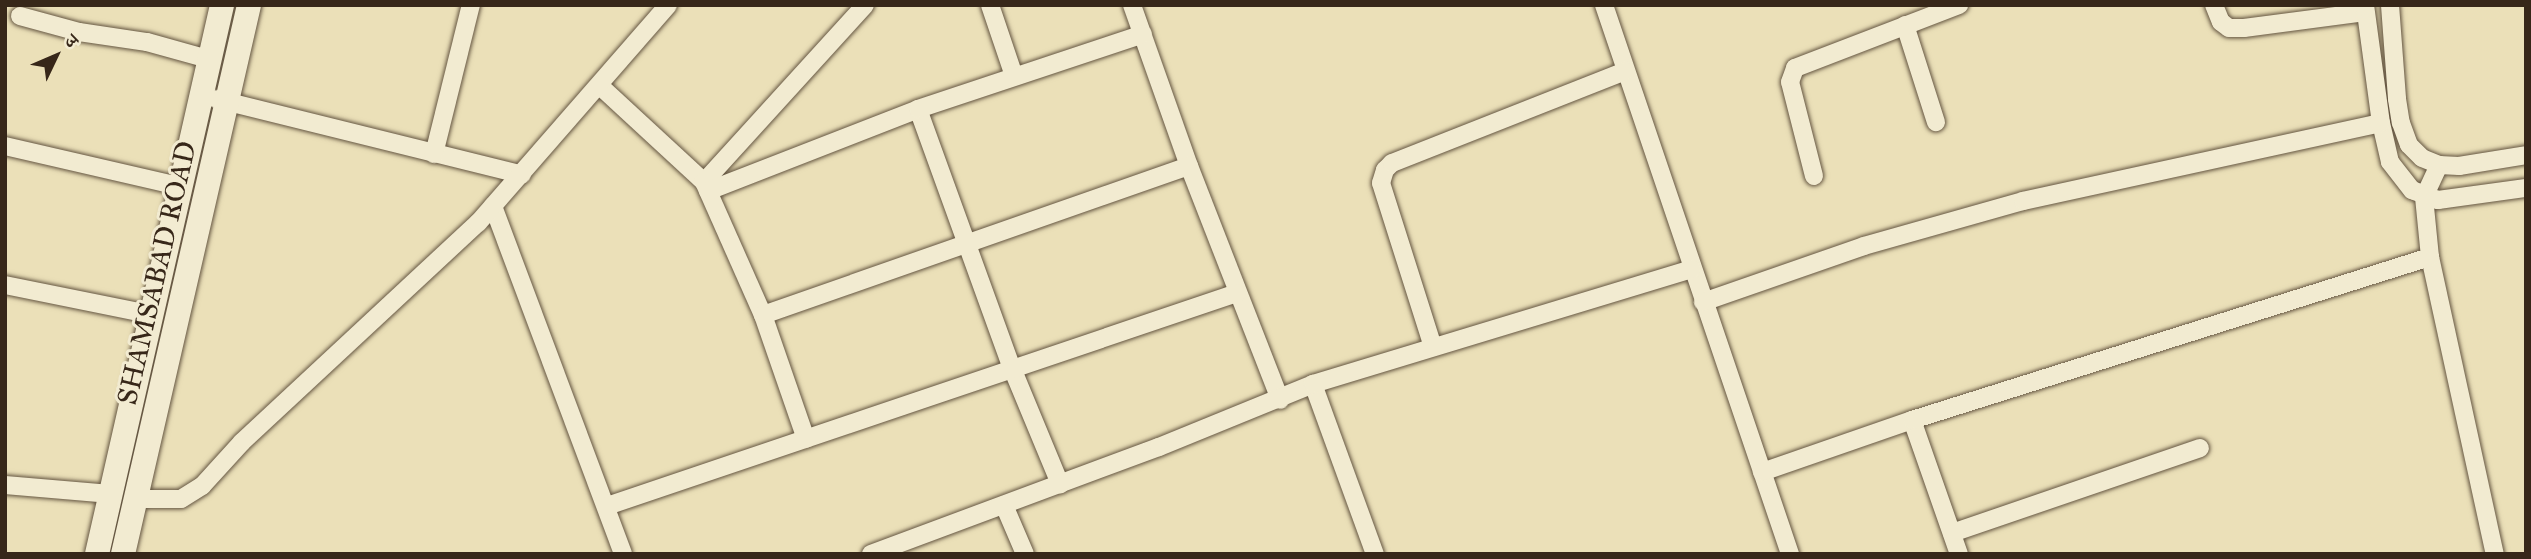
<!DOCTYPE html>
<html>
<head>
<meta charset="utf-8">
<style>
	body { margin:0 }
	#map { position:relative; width:2531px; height:559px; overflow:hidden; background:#ebe0b8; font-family:"IM FELL Great Primer","Noto Serif Devanagari",serif }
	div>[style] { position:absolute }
	.roads { filter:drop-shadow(0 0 2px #645541) drop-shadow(0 0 2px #645541) }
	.minor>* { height:18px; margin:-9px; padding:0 9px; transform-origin:9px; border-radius:9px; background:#f2ebd1 }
	.secondary>* { height:24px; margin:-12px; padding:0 12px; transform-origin:12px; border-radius:12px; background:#f2ebd1 }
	span { translate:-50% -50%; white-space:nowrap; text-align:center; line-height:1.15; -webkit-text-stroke:6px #f2ebd1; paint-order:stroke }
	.street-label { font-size:28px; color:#372719 }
	.frame { position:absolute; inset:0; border:7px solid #372719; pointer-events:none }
	.north { position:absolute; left:21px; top:21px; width:70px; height:70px; -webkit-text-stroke:5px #f2ebd1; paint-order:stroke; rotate:46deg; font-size:19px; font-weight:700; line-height:28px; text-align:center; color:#372719 }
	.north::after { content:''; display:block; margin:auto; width:24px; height:32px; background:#372719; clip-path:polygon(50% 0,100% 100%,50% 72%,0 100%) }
</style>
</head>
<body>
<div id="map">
	<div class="roads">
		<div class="minor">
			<div style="left:990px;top:5px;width:75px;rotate:71.3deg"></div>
			<div style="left:1132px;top:5px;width:171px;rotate:70.5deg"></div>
			<div style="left:1189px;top:166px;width:251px;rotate:68.7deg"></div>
			<div style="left:1604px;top:5px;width:580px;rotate:71.28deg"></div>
			<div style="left:2214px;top:5px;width:18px;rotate:68deg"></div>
			<div style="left:2221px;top:22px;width:10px;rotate:37deg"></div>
			<div style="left:2229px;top:28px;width:15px"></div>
			<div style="left:2244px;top:28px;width:122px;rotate:-7.5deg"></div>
			<div style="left:2365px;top:5px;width:119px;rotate:82.3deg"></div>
			<div style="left:2381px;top:123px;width:40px;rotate:77deg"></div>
			<div style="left:2390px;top:162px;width:36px;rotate:52deg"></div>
			<div style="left:2412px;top:190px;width:28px;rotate:21deg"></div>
			<div style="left:2438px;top:200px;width:89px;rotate:-7.8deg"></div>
			<div style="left:2390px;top:5px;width:94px;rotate:85.7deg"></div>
			<div style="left:2397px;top:99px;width:24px;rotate:81deg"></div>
			<div style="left:2401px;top:123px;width:23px;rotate:70deg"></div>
			<div style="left:2409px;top:145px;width:18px;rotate:45deg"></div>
			<div style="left:2422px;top:158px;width:18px;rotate:22deg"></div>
			<div style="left:2439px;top:165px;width:20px;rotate:3deg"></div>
			<div style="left:2459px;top:166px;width:68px;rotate:-9.3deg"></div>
			<div style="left:20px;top:16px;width:61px;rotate:15.2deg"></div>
			<div style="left:79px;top:32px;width:69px;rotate:8.4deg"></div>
			<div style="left:147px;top:42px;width:63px;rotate:15.6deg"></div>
			<div style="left:1905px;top:25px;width:102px;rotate:72.3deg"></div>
			<div style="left:600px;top:86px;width:142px;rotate:42.7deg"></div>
			<div style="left:704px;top:182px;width:145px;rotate:66.1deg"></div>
			<div style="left:763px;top:315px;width:131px;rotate:70.9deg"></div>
			<div style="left:216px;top:99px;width:315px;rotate:13.9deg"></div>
			<div style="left:918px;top:109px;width:276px;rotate:70.1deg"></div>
			<div style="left:1012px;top:368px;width:126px;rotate:67.5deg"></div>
			<div style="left:5px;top:146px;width:178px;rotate:13deg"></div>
			<div style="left:434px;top:154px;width:154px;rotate:-76.1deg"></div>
			<div style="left:2439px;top:165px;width:35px;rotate:115deg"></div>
			<div style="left:2424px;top:197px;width:60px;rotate:84.3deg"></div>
			<div style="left:2430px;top:257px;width:304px;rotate:77.7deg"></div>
			<div style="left:1814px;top:176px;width:97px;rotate:-104.3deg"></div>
			<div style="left:1790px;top:82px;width:15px;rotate:-70deg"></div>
			<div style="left:1795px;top:68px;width:176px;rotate:-21deg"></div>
			<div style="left:704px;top:182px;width:239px;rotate:-47.7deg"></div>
			<div style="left:708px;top:191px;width:225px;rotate:-21.3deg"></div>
			<div style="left:918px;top:109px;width:237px;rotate:-18.4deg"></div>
			<div style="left:493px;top:206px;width:371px;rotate:69.5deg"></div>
			<div style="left:5px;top:285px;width:147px;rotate:11.4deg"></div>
			<div style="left:1703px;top:302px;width:170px;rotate:-19.2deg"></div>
			<div style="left:1864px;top:246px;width:165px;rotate:-15.8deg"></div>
			<div style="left:2023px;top:201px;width:366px;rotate:-12.3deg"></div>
			<div style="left:763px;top:315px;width:451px;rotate:-19.3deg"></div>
			<div style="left:1433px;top:347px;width:172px;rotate:-107.6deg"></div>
			<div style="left:1381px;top:183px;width:14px;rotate:-73deg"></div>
			<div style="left:1385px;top:170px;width:10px;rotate:-45deg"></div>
			<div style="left:1392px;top:163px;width:251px;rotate:-21.5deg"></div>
			<div style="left:1313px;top:384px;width:181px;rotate:70deg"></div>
			<div style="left:1912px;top:420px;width:142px;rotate:70.7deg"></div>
			<div style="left:1762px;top:472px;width:159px;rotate:-19.1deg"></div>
			<div style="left:1912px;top:420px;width:543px;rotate:-17.47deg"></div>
			<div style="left:5px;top:485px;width:106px;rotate:4.9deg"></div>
			<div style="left:135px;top:499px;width:46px"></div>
			<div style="left:181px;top:499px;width:25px;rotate:-32deg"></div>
			<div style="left:202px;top:486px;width:59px;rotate:-47.7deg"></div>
			<div style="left:242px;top:442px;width:322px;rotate:-42.9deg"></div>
			<div style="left:478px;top:223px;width:289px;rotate:-48.9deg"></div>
			<div style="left:1004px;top:505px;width:53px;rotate:66.8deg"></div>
			<div style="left:607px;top:506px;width:665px;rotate:-18.68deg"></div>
			<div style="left:1952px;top:533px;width:262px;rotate:-18.9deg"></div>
			<div style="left:871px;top:554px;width:307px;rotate:-20.4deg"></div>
			<div style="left:1159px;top:447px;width:166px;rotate:-22.2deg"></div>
			<div style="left:1313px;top:384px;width:396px;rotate:-16.9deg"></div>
		</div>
		<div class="secondary">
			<div style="left:97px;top:554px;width:563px;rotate:-77.17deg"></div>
			<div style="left:123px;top:554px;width:563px;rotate:-77.07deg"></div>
		</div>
	</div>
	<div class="street-label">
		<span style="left:157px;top:273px;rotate:-77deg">SHAMSABAD ROAD</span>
	</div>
	<div class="frame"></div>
	<div class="north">उ</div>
</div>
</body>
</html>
